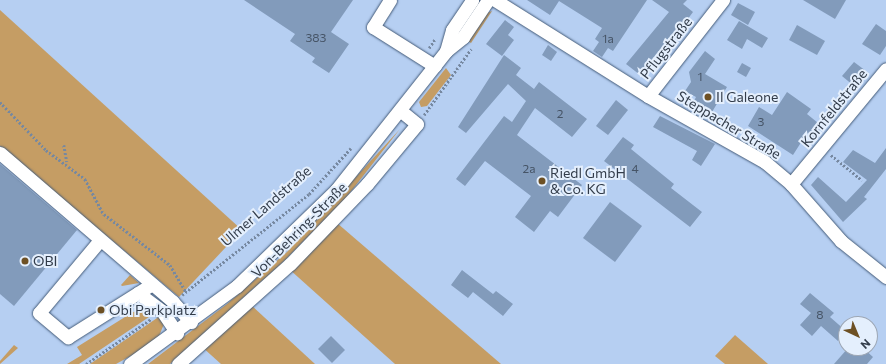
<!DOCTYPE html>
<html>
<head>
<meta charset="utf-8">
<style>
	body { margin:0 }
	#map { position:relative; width:886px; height:364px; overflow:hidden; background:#b6cff2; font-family:Commissioner,sans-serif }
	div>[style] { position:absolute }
	.green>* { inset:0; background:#c59d64 }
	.building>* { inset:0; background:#829bbb }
	.path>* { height:2.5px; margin-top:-1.25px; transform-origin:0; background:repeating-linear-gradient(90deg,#7688a0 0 2px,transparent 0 4px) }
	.roads { filter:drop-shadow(0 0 1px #445b78) drop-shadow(0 0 1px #445b78) }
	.minor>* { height:13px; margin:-6.5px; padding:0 6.5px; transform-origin:6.5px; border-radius:6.5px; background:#fff }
	.dots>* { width:11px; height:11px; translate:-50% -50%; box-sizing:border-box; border:2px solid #e4effd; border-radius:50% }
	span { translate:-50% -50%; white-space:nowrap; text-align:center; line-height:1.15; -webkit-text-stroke:4px #e4effd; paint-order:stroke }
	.number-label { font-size:12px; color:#465466 }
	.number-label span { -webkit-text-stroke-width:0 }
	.street-label { font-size:14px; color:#323c4a }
	.poi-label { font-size:14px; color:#323c4a }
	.left { translate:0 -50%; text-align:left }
	.north { position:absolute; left:838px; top:316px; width:40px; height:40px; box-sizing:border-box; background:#e4effd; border:1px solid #9da7b5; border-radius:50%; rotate:136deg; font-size:11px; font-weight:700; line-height:16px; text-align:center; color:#323c4a }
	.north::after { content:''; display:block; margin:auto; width:14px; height:18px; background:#6d5024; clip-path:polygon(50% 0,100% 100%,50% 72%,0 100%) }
</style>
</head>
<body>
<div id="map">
	<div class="green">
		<div style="clip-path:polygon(0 10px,242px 230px,179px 297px,0 146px)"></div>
		<div style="clip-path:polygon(492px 11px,471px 43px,466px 40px,487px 13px)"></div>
		<div style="clip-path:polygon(446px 68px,451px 75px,427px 106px,421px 107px,419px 102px)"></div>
		<div style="clip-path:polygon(400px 129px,345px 199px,283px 262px,170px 364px,148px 364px,227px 304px,287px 252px)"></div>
		<div style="clip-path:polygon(337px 223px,501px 364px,395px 364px,289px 269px)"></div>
		<div style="clip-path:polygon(130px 275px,139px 283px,122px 286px,121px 285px)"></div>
		<div style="clip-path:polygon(251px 305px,315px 364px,221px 364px,201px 346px)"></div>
		<div style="clip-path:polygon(147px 309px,155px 313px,79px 364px,67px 364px,82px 355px,77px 347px,133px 312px)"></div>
		<div style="clip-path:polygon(160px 316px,164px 324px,159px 336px,136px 353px,116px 364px,90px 364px)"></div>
		<div style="clip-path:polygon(735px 335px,768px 364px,725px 364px,715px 356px)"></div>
		<div style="clip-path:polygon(14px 345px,18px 348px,0 364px,0 361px)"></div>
	</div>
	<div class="building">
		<div style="clip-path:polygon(244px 0,353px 0,331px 32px,349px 44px,329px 73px,312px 62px,315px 58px,290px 41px,295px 34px)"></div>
		<div style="clip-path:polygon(527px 0,647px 0,613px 51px,608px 48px,602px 57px,593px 51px,599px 42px,595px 39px,602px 28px,559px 1px,550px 15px)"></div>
		<div style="clip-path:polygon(652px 0,687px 0,683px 4px,693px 12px,644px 78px,626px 64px,669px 12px)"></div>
		<div style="clip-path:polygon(803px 0,846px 0,835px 19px)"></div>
		<div style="clip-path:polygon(738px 3px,755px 12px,748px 25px,731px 15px)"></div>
		<div style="clip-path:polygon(505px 20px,514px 27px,508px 35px,514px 40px,502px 56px,486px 44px)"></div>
		<div style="clip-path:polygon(739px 21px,768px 38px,762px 48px,747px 39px,742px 49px,727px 40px)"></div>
		<div style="clip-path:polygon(876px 24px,886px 31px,886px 46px,880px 55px,862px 44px)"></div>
		<div style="clip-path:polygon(797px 25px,825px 41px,817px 55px,789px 40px)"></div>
		<div style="clip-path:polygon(548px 45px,557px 52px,551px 61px,542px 55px)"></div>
		<div style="clip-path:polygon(705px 51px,715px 59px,705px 74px,727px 87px,712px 112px,694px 101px,696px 97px,685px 91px,691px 82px,689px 72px)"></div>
		<div style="clip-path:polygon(504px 55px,521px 68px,516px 75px,534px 89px,539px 82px,587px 119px,572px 137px,535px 108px,517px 135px,582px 185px,558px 217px,550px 211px,534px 232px,515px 217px,531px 196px,485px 161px,465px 186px,456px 179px,504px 116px,512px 122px,526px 101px,508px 84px,466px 133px,458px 127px)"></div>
		<div style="clip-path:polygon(854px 62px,866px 71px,854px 86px,842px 76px)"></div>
		<div style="clip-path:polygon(742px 63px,751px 68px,746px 77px,737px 72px)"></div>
		<div style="clip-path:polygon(787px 92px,811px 109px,807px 114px,823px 127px,813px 139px,807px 133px,793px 155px,748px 126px,759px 107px,772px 115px)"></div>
		<div style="clip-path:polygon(616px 100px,628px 110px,608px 135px,596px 126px)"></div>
		<div style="clip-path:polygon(660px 116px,715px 144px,701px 166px,692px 160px,697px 151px,653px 127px)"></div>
		<div style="clip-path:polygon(623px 137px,634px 145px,631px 149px,674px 184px,671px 188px,702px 212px,690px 227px,604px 161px)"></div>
		<div style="clip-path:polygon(886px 148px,886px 169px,864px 197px,867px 199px,843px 222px,811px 185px,818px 177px,846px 202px,867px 180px,843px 162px,853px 150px,875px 163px)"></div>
		<div style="clip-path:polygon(0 164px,77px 230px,14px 306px,0 294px)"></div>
		<div style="clip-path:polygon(610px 202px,642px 226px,615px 262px,583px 238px)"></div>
		<div style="clip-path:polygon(462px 270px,493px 294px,496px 291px,513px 304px,503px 316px,473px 292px,468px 298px,451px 285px)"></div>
		<div style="clip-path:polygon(810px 293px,834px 313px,830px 317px,846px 331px,838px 341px,821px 326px,812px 336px,800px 325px,811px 313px,800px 304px)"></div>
		<div style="clip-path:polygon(331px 336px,345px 350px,332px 363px,318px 349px)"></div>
		<div style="clip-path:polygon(848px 348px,863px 348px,873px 357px,867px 364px,834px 364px)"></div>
	</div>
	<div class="path">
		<div style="left:429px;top:48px;width:11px;rotate:-56deg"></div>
		<div style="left:0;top:102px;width:66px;rotate:46.2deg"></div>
		<div style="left:46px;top:150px;width:49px;rotate:36.6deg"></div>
		<div style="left:85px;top:179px;width:40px;rotate:62deg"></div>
		<div style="left:104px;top:214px;width:83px;rotate:37.7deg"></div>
		<div style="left:170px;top:265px;width:31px;rotate:59deg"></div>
		<div style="left:424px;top:115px;width:81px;rotate:-54.5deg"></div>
		<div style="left:64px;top:145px;width:17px;rotate:80deg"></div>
		<div style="left:831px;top:155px;width:40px;rotate:39deg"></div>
		<div style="left:182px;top:295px;width:162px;rotate:-38.5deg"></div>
		<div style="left:309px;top:194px;width:62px;rotate:-47.6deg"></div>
		<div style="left:86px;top:364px;width:79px;rotate:-34.7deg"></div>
	</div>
	<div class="roads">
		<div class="minor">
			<div style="left:390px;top:0;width:32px;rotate:122deg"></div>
			<div style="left:373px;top:27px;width:73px;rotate:32.2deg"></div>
			<div style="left:495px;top:0;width:181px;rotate:32.1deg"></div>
			<div style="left:648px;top:96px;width:134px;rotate:29.4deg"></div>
			<div style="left:765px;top:162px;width:34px;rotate:40deg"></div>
			<div style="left:791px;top:184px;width:76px;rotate:48.7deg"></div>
			<div style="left:841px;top:241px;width:58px;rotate:38.7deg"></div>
			<div style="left:446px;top:51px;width:22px;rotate:-74deg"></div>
			<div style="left:452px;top:30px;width:36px;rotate:-56deg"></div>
			<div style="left:648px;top:96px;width:122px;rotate:-52deg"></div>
			<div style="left:0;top:153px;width:228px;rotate:40.7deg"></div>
			<div style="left:173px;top:302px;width:27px;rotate:48deg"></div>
			<div style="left:791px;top:184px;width:149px;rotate:-50.4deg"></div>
			<div style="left:100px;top:240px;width:95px;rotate:129.9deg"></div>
			<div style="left:39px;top:313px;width:38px;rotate:40deg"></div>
			<div style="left:68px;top:337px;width:99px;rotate:-32.2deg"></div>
			<div style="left:138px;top:293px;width:30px;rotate:37deg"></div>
			<div style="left:162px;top:311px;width:27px;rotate:56deg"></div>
			<div style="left:130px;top:364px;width:132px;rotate:-36.1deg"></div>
			<div style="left:237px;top:286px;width:138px;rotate:-44.1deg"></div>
			<div style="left:336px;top:190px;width:177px;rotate:-51.6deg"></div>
			<div style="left:446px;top:51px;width:22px;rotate:-39deg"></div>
			<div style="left:463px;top:37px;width:45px;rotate:-56deg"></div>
			<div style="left:178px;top:364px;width:150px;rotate:-41.8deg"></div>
			<div style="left:290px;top:264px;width:111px;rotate:-46.1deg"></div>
			<div style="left:367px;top:184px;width:78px;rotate:-50.2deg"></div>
			<div style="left:417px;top:124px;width:21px;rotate:-141deg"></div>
		</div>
	</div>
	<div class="dots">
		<div style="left:708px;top:97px;background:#6d5024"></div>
		<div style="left:542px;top:181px;background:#6d5024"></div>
		<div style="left:25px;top:261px;background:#6d5024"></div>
		<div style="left:101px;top:310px;background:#6d5024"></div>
	</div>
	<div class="number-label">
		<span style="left:316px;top:38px">383</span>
		<span style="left:608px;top:39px">1a</span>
		<span style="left:700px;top:77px">1</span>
		<span style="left:560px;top:114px">2</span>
		<span style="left:761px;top:122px">3</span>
		<span style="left:529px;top:169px">2a</span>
		<span style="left:635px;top:169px">4</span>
		<span style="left:820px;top:315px">8</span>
	</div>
	<div class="street-label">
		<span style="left:666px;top:48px;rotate:-52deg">Pflugstraße</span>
		<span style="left:834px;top:108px;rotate:-51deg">Kornfeldstraße</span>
		<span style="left:729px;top:125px;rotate:31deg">Steppacher Straße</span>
		<span style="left:266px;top:206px;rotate:-41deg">Ulmer Landstraße</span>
		<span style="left:299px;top:230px;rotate:-45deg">Von-Behring-Straße</span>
	</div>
	<div class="poi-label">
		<span class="left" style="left:716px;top:97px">Il Galeone</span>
		<span class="left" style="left:550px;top:181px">Riedl GmbH<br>&amp; Co. KG</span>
		<span class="left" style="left:33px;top:261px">OBI</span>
		<span class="left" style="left:109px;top:310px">Obi Parkplatz</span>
	</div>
	<div class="north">N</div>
</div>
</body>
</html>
